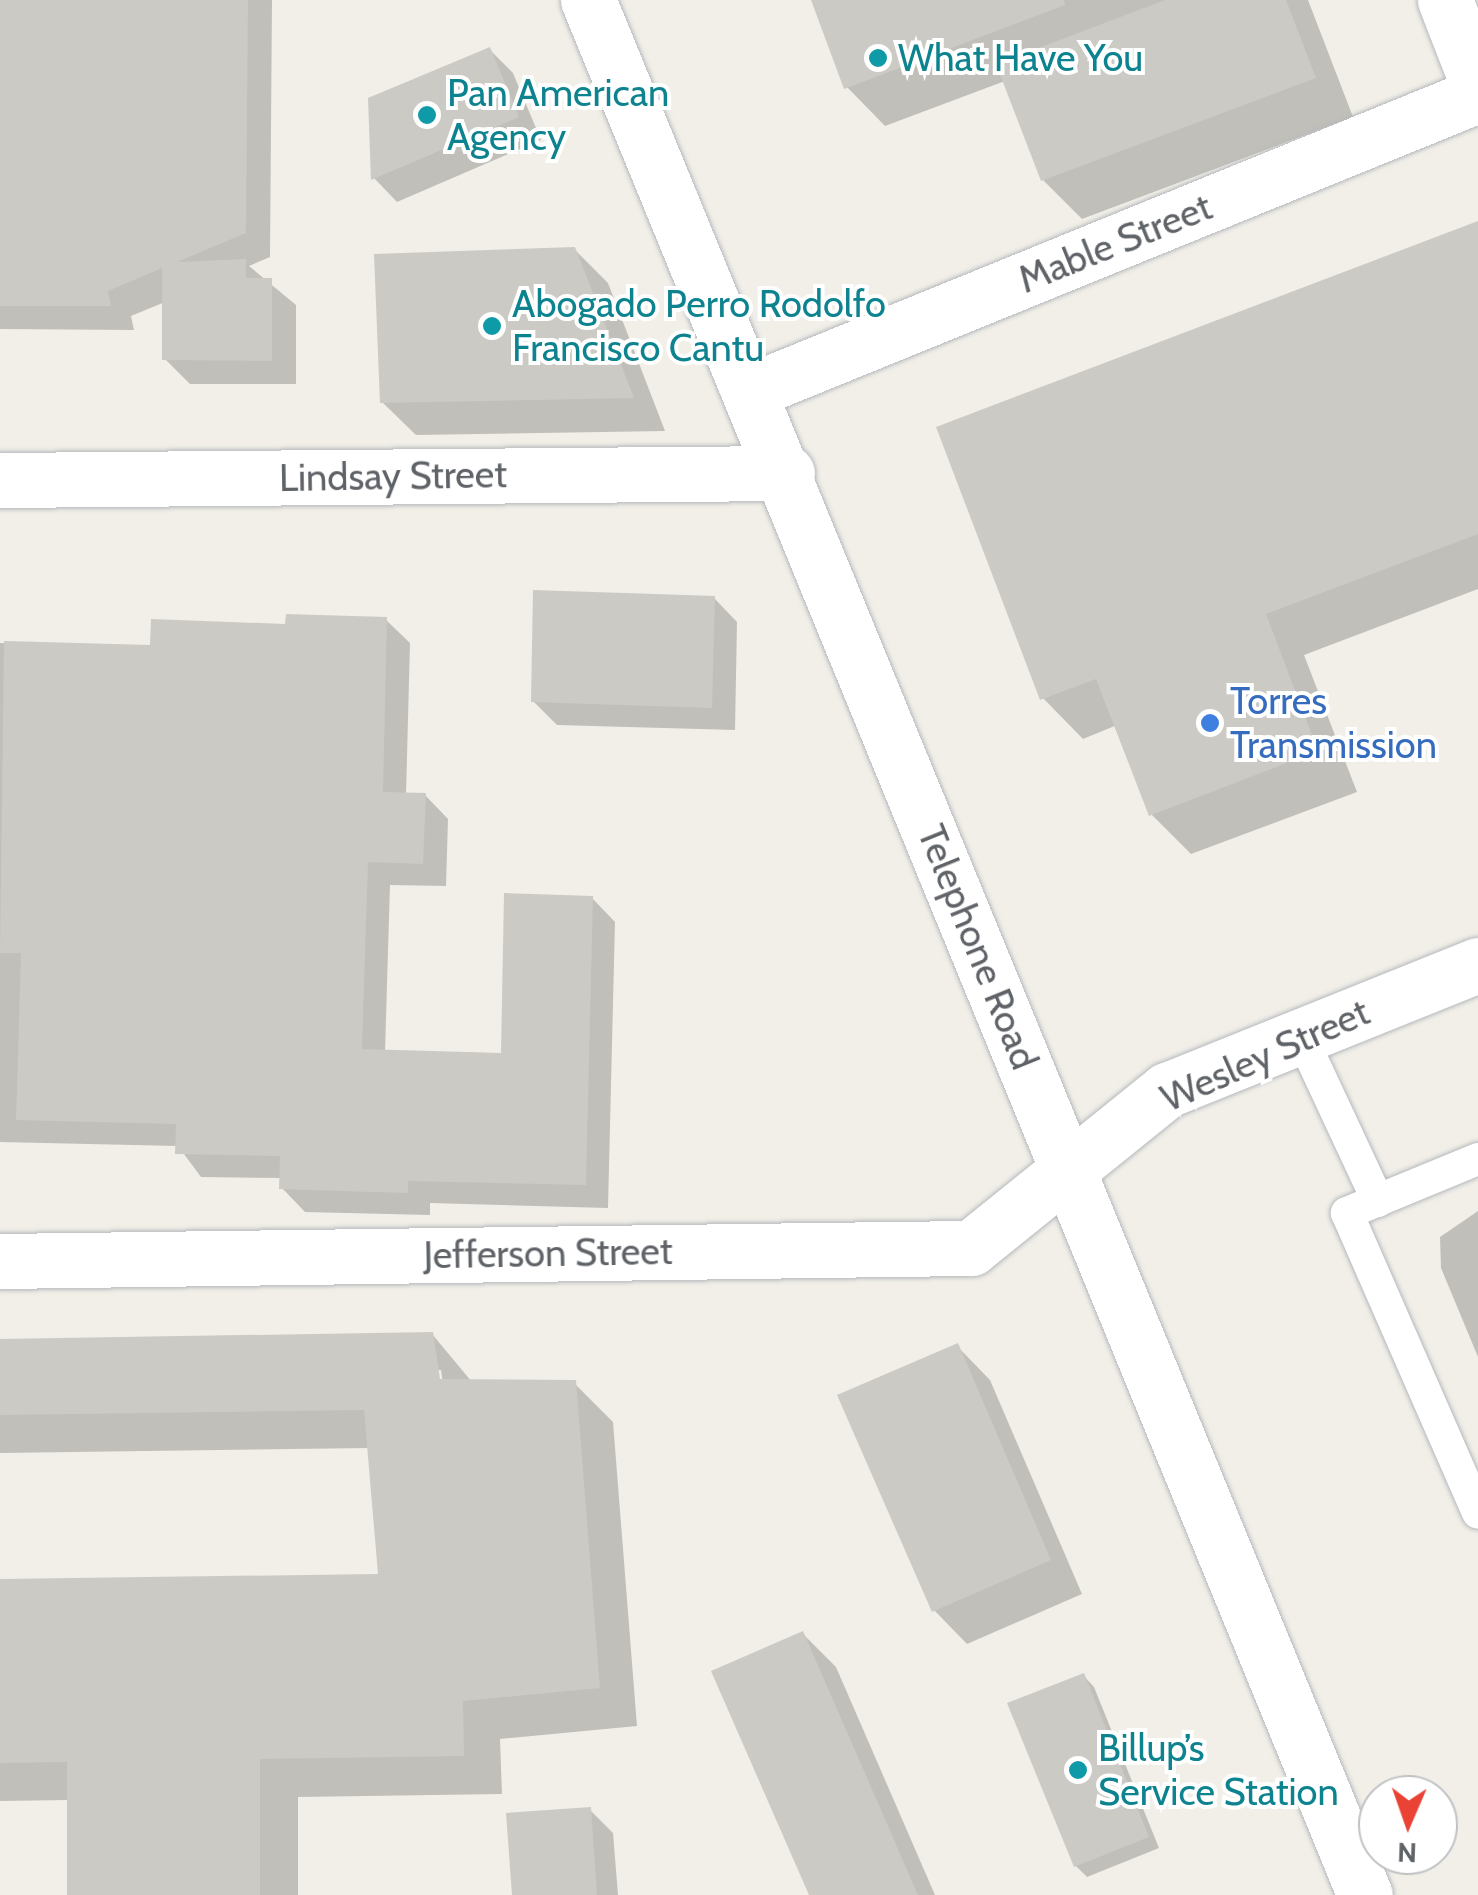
<!DOCTYPE html>
<html>
<head>
<meta charset="utf-8">
<style>
	body { margin:0 }
	#map { position:relative; width:1478px; height:1895px; overflow:hidden; background:#f1efe8; font-family:Cabin,sans-serif }
	div>[style] { position:absolute }
	.shadow>* { inset:0; background:#0003 }
	.building>* { inset:0; background:#cccac5 }
	.roads { filter:drop-shadow(0 0 2px #b5b8bc) drop-shadow(0 0 2px #b5b8bc) }
	.lane>* { height:32px; margin:-16px; padding:0 16px; transform-origin:16px; border-radius:16px; background:#fff }
	.street>* { height:55px; margin:-27.5px; padding:0 27.5px; transform-origin:27.5px; border-radius:27.5px; background:#fff }
	.secondary>* { height:55px; margin:-27.5px; padding:0 27.5px; transform-origin:27.5px; border-radius:27.5px; background:#fff }
	.dots>* { width:28px; height:28px; translate:-50% -50%; box-sizing:border-box; border:5px solid #fff; border-radius:50% }
	span { translate:-50% -50%; white-space:nowrap; text-align:center; line-height:1.15; -webkit-text-stroke:8px #fff; paint-order:stroke }
	.culture-label { font-size:38px; color:#0d838f }
	.left { translate:0 -50%; text-align:left }
	.street-label { font-size:38px; color:#5f6368 }
	.shop-label { font-size:38px; color:#366cbe }
	.north { position:absolute; left:1358px; top:1775px; width:100px; height:100px; box-sizing:border-box; background:#fff; border:2px solid #bfc1c3; border-radius:50%; rotate:182deg; font-size:28px; font-weight:700; line-height:40px; text-align:center; color:#5f6368 }
	.north::after { content:''; display:block; margin:auto; width:35px; height:45px; background:#ea4335; clip-path:polygon(50% 0,100% 100%,50% 72%,0 100%) }
</style>
</head>
<body>
<div id="map">
	<div class="shadow">
		<div style="clip-path:polygon(0 0,272px 0,270px 257px,249px 266px,296px 305px,296px 384px,190px 384px,165px 359px,165px 302px,131px 316px,134px 330px,0 329px)"></div>
		<div style="clip-path:polygon(813px 0,1308px 0,1353px 117px,1082px 219px,1043px 180px,1005px 81px,885px 126px,847px 87px)"></div>
		<div style="clip-path:polygon(490px 50px,513px 73px,541px 140px,397px 202px,374px 178px)"></div>
		<div style="clip-path:polygon(1478px 233px,1478px 589px,1304px 655px,1357px 792px,1191px 854px,1151px 814px,1117px 725px,1083px 739px,1043px 698px)"></div>
		<div style="clip-path:polygon(574px 249px,608px 283px,665px 431px,416px 435px,382px 402px)"></div>
		<div style="clip-path:polygon(714px 598px,737px 622px,735px 730px,557px 725px,533px 701px)"></div>
		<div style="clip-path:polygon(386px 620px,410px 643px,406px 795px,425px 795px,448px 819px,446px 886px,390px 885px,385px 1052px,503px 1056px,592px 898px,615px 922px,608px 1208px,430px 1203px,430px 1215px,305px 1212px,282px 1188px,282px 1178px,201px 1177px,178px 1146px,0 1142px,0 643px,153px 647px)"></div>
		<div style="clip-path:polygon(1478px 1211px,1478px 1357px,1441px 1268px,1440px 1237px)"></div>
		<div style="clip-path:polygon(evenodd,432px 1334px,472px 1382px,574px 1383px,613px 1422px,637px 1726px,500px 1739px,502px 1794px,298px 1797px,298px 1895px,69px 1895px,69px 1800px,0 1801px,0 1581px,380px 1577px,369px 1448px,0 1453px,0 1340px,432px 1334px,436px 1370px,441px 1370px,444px 1391px,436px 1370px)"></div>
		<div style="clip-path:polygon(957px 1346px,990px 1380px,1082px 1594px,967px 1644px,934px 1610px)"></div>
		<div style="clip-path:polygon(803px 1634px,836px 1667px,935px 1895px,811px 1895px)"></div>
		<div style="clip-path:polygon(1083px 1675px,1094px 1687px,1159px 1848px,1087px 1877px,1076px 1866px)"></div>
		<div style="clip-path:polygon(590px 1810px,613px 1833px,618px 1895px,515px 1895px)"></div>
	</div>
	<div class="building">
		<div style="clip-path:polygon(0 0,248px 0,246px 233px,177px 262px,246px 259px,246px 278px,272px 278px,272px 361px,162px 360px,162px 268px,108px 291px,111px 306px,0 306px)"></div>
		<div style="clip-path:polygon(811px 0,1064px 0,1065px 5px,844px 89px)"></div>
		<div style="clip-path:polygon(1165px 0,1286px 0,1316px 78px,1041px 181px,996px 64px)"></div>
		<div style="clip-path:polygon(490px 47px,519px 117px,371px 180px,368px 98px)"></div>
		<div style="clip-path:polygon(1478px 221px,1478px 534px,1266px 614px,1318px 751px,1149px 816px,1096px 679px,1040px 700px,936px 427px)"></div>
		<div style="clip-path:polygon(575px 247px,634px 398px,380px 403px,374px 254px)"></div>
		<div style="clip-path:polygon(533px 590px,715px 596px,712px 708px,531px 702px)"></div>
		<div style="clip-path:polygon(286px 614px,387px 617px,383px 792px,426px 793px,423px 864px,368px 862px,362px 1049px,501px 1053px,504px 893px,593px 896px,586px 1185px,408px 1181px,408px 1193px,279px 1189px,280px 1156px,175px 1154px,176px 1124px,16px 1120px,21px 953px,0 953px,4px 641px,150px 645px,151px 619px,285px 624px)"></div>
		<div style="clip-path:polygon(433px 1332px,440px 1379px,576px 1380px,600px 1688px,463px 1701px,464px 1756px,260px 1759px,260px 1895px,67px 1895px,67px 1762px,0 1763px,0 1579px,378px 1574px,364px 1410px,0 1415px,0 1339px)"></div>
		<div style="clip-path:polygon(958px 1343px,1051px 1560px,932px 1612px,837px 1395px)"></div>
		<div style="clip-path:polygon(803px 1631px,918px 1895px,809px 1895px,711px 1671px)"></div>
		<div style="clip-path:polygon(1084px 1673px,1149px 1837px,1074px 1867px,1007px 1703px)"></div>
		<div style="clip-path:polygon(591px 1807px,597px 1895px,512px 1895px,506px 1813px)"></div>
	</div>
	<div class="roads">
		<div class="lane">
			<div style="left:1301px;top:1036px;width:182px;rotate:65deg"></div>
			<div style="left:1478px;top:1159px;width:142px;rotate:157.6deg"></div>
			<div style="left:1347px;top:1213px;width:327px;rotate:66.4deg"></div>
		</div>
		<div class="street">
			<div style="left:1445px;top:0;width:91px;rotate:68.8deg"></div>
			<div style="left:753px;top:390px;width:783px;rotate:-22.14deg"></div>
			<div style="left:0;top:480px;width:787px;rotate:-0.51deg"></div>
		</div>
		<div class="secondary">
			<div style="left:588px;top:0;width:2048px;rotate:67.71deg"></div>
			<div style="left:0;top:1261px;width:971px;rotate:-0.77deg"></div>
			<div style="left:971px;top:1248px;width:252px;rotate:-38.9deg"></div>
			<div style="left:1167px;top:1090px;width:335px;rotate:-21.9deg"></div>
		</div>
	</div>
	<div class="dots">
		<div style="left:878px;top:58px;background:#0f9aa8"></div>
		<div style="left:427px;top:115px;background:#0f9aa8"></div>
		<div style="left:492px;top:326px;background:#0f9aa8"></div>
		<div style="left:1210px;top:723px;background:#3f7fe0"></div>
		<div style="left:1078px;top:1770px;background:#0f9aa8"></div>
	</div>
	<div class="culture-label">
		<span class="left" style="left:898px;top:58px">What Have You</span>
		<span class="left" style="left:447px;top:115px">Pan American<br>Agency</span>
		<span class="left" style="left:512px;top:326px">Abogado Perro Rodolfo<br>Francisco Cantu</span>
		<span class="left" style="left:1098px;top:1770px">Billup’s<br>Service Station</span>
	</div>
	<div class="street-label">
		<span style="left:1115px;top:243px;rotate:-22deg">Mable Street</span>
		<span style="left:393px;top:476px;rotate:-1deg">Lindsay Street</span>
		<span style="left:978px;top:947px;rotate:68deg">Telephone Road</span>
		<span style="left:1265px;top:1055px;rotate:-24deg">Wesley Street</span>
		<span style="left:548px;top:1253px;rotate:-1deg">Jefferson Street</span>
	</div>
	<div class="shop-label">
		<span class="left" style="left:1230px;top:723px">Torres<br>Transmission</span>
	</div>
	<div class="north">N</div>
</div>
</body>
</html>
